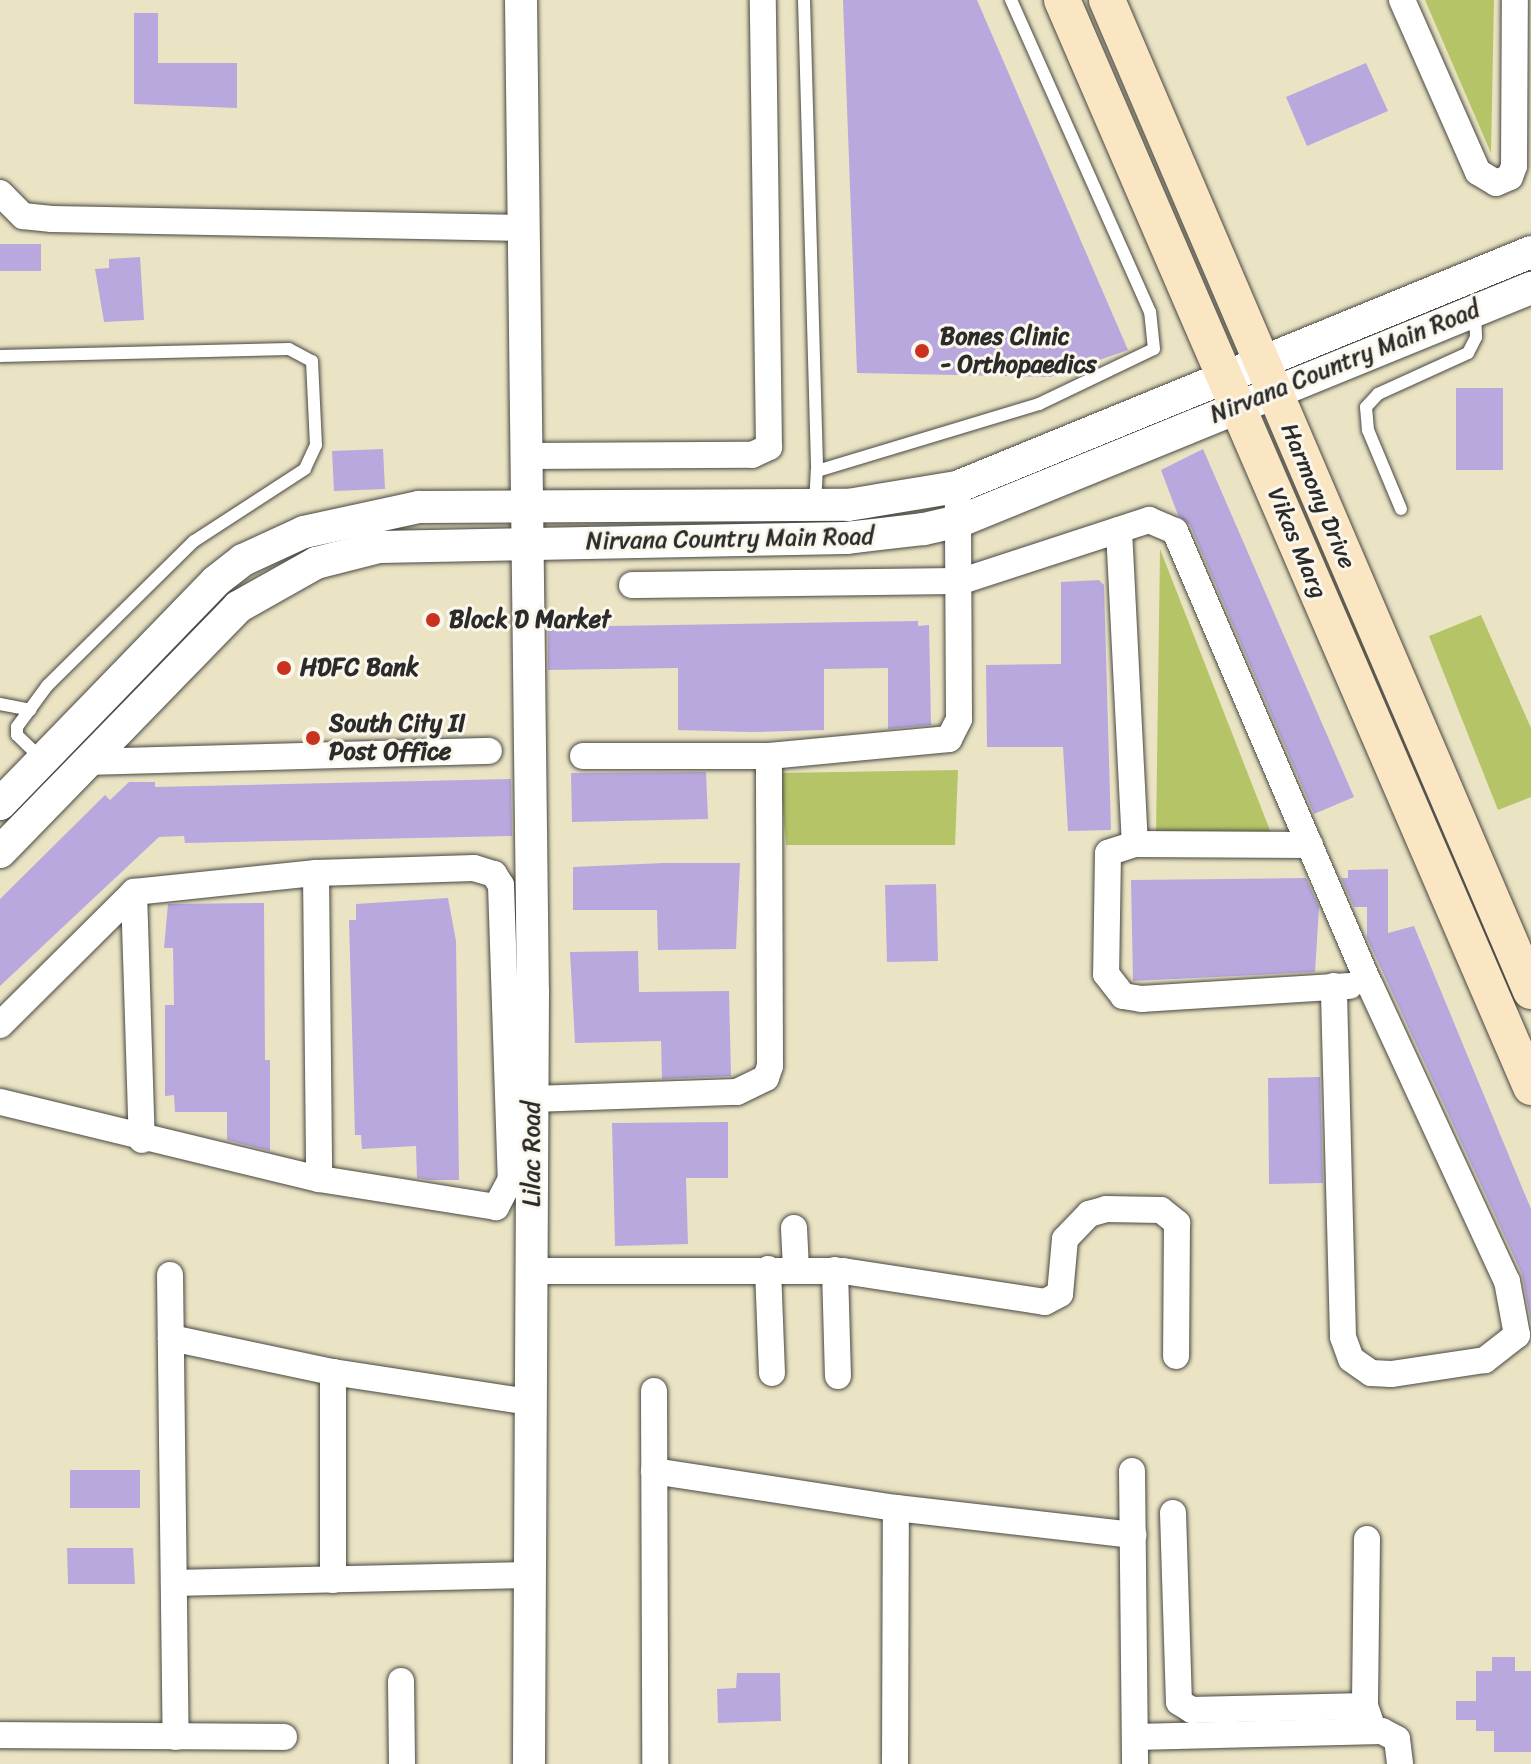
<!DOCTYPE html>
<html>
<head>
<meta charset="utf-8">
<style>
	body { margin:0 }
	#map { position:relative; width:1531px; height:1764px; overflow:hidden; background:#eae4c4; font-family:Sriracha,sans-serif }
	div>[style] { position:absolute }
	.green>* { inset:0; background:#b5c466 }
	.building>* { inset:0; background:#b9a8de }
	.roads { filter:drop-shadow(0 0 2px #484742) drop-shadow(0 0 2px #484742) }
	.service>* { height:12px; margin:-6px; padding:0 6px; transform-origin:6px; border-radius:6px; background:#fff }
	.minor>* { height:26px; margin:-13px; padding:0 13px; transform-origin:13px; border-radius:13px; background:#fff }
	.tertiary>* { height:32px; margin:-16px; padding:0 16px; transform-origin:16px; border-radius:16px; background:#fff }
	.secondary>* { height:36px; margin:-18px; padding:0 18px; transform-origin:18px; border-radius:18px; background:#fbe6c4 }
	.dots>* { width:22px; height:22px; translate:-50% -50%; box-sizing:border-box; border:4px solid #fbf7ec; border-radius:50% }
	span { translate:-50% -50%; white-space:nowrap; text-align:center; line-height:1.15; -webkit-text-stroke:6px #fbf7ec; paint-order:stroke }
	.poi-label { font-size:24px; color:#2b2b2b; font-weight:700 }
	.left { translate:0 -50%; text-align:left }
	.street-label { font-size:24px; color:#2b2b2b }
</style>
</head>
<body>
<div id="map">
	<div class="green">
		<div style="clip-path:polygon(1425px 0,1494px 0,1491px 153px)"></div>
		<div style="clip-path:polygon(1160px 549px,1273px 838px,1156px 837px)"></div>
		<div style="clip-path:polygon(1481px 615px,1531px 728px,1531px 797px,1498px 810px,1429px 636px)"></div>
		<div style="clip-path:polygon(958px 770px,955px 845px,786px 845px,780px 773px)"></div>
	</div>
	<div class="building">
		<div style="clip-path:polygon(843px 0,977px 0,1128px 350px,1050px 377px,857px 373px)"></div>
		<div style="clip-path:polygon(134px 13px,158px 13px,158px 63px,237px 63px,237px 108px,134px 104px)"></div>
		<div style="clip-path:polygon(1366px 63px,1388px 111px,1307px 146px,1286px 97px)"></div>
		<div style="clip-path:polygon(0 244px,41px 244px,41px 271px,0 271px)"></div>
		<div style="clip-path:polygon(140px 257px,144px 320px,104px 322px,95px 269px,109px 268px,109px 259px)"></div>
		<div style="clip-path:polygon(1456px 388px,1503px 388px,1503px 470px,1456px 470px)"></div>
		<div style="clip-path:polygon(383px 449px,385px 489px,334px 491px,332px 451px)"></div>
		<div style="clip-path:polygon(1203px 449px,1354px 797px,1314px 814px,1190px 525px,1178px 515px,1161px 470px)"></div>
		<div style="clip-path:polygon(1099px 580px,1104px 585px,1111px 830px,1068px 831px,1063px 747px,987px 747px,986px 665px,1061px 664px,1061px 582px)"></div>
		<div style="clip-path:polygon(918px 621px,918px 626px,929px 625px,931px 725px,888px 729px,888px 668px,824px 669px,824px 730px,751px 732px,678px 730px,678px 668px,548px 670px,548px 627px)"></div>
		<div style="clip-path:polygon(706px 772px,708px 819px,572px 822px,571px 773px)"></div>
		<div style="clip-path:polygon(511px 779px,512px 836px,185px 843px,184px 836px,159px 837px,0 986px,0 899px,105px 795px,110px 800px,129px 782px,155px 782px,155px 787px)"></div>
		<div style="clip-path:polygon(664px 863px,740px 863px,736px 949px,658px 950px,657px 910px,573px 910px,573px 867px)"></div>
		<div style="clip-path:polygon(1388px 869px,1388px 933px,1414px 926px,1531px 1209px,1531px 1323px,1522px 1274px,1367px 938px,1367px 907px,1354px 907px,1341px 878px,1348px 878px,1348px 870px)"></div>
		<div style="clip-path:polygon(1306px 878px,1319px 907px,1315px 972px,1133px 981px,1131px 880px)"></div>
		<div style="clip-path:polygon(936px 884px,938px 961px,887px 962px,885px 885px)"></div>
		<div style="clip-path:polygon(448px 898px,456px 941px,459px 1180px,430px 1180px,417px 1178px,416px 1146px,362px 1149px,361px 1135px,355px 1135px,349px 920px,356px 920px,356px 904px)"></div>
		<div style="clip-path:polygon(264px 903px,265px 1060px,270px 1060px,270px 1151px,227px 1140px,227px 1112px,175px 1112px,174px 1095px,165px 1096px,165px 1005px,174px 1005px,173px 948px,164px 948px,168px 904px)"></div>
		<div style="clip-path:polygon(638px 951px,639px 992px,729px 991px,731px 1076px,662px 1079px,661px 1041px,575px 1043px,570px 952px)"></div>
		<div style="clip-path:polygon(1320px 1077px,1323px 1183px,1269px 1184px,1268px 1078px)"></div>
		<div style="clip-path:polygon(728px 1122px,728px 1178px,686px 1178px,688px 1244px,615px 1246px,612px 1123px)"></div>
		<div style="clip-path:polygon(70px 1470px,140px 1470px,140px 1508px,70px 1508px)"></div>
		<div style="clip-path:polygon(67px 1548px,133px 1548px,135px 1584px,68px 1584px)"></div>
		<div style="clip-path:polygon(1492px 1657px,1515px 1657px,1515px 1671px,1531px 1671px,1531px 1752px,1494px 1752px,1494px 1731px,1476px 1731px,1476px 1720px,1456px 1720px,1456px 1701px,1476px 1701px,1476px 1671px,1492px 1671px)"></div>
		<div style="clip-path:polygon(737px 1673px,780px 1673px,781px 1721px,718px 1723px,717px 1689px,736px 1688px)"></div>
	</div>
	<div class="roads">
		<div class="service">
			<div style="left:804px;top:0;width:471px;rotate:88.4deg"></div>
			<div style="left:0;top:356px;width:289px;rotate:-1.4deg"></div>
			<div style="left:289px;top:349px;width:26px;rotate:28deg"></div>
			<div style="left:312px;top:361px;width:84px;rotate:87.3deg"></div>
			<div style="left:316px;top:445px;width:26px;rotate:115deg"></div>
			<div style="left:305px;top:469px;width:132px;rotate:147deg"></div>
			<div style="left:194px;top:541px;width:206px;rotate:135.4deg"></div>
			<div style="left:47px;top:686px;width:51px;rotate:126.2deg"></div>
			<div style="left:17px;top:727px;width:8px;rotate:90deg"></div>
			<div style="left:17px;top:735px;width:35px;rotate:44deg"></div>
			<div style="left:815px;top:505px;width:34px;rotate:-87deg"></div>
			<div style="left:817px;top:471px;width:232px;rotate:-16.8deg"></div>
			<div style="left:1039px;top:404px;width:127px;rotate:-25.6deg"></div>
			<div style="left:1154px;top:349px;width:37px;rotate:-96deg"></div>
			<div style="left:1150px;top:312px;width:342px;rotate:-114deg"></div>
			<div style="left:1401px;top:509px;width:86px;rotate:-112.7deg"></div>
			<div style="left:1368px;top:430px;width:23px;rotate:-95deg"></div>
			<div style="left:1366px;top:407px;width:18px;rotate:-47deg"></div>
			<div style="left:1378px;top:394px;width:99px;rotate:-24.5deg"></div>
			<div style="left:1468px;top:353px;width:18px;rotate:-63deg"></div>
			<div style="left:1476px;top:337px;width:23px;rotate:-92deg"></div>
			<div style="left:0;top:704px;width:31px;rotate:11deg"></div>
		</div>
		<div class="minor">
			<div style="left:1402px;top:0;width:188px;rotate:66.2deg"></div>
			<div style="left:1478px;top:172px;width:21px;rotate:31deg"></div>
			<div style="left:1496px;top:183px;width:15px;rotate:-23deg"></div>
			<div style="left:1510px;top:177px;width:12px;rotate:-70deg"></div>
			<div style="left:1514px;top:166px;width:166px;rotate:-89.7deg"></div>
			<div style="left:0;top:193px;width:33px;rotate:45deg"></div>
			<div style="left:23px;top:216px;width:29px;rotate:6deg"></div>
			<div style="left:52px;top:219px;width:473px;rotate:1.1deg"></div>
			<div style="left:526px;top:456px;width:226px;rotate:-0.3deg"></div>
			<div style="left:752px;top:455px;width:19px;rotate:-25deg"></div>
			<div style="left:769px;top:447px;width:447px;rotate:-90.8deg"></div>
			<div style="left:1119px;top:530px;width:314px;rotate:87.1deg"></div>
			<div style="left:632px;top:585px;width:330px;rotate:-0.7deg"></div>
			<div style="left:962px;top:581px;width:197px;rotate:-18.1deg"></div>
			<div style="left:1149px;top:520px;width:28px;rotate:23deg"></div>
			<div style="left:1175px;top:531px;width:494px;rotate:66.8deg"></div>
			<div style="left:1370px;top:985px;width:326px;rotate:65.2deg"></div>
			<div style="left:1507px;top:1281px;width:55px;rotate:79.5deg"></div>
			<div style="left:1517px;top:1335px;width:41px;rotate:142deg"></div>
			<div style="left:1485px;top:1360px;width:95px;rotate:171.5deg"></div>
			<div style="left:1391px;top:1374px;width:20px;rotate:-177deg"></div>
			<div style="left:1371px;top:1373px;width:24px;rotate:-145deg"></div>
			<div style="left:1351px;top:1359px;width:23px;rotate:-110deg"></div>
			<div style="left:1343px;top:1337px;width:351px;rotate:-91.5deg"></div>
			<div style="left:583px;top:756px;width:186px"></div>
			<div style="left:769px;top:756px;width:181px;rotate:-5.4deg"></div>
			<div style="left:949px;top:739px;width:22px;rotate:-63deg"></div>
			<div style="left:959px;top:719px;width:217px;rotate:-90.3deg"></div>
			<div style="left:90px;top:762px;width:399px;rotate:-1.6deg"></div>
			<div style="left:1310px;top:845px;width:175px;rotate:-179.7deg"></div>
			<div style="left:1135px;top:844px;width:28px;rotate:162deg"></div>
			<div style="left:1108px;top:853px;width:121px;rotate:90.9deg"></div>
			<div style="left:1106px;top:974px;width:28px;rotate:52deg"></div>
			<div style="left:1123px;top:996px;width:19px;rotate:9deg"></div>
			<div style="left:1142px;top:999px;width:208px;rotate:-3.6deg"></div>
			<div style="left:316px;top:873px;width:306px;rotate:89.4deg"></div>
			<div style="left:134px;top:892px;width:248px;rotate:88.2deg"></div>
			<div style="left:0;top:1025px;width:189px;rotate:-44.8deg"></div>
			<div style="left:134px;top:892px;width:183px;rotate:-6deg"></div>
			<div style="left:316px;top:873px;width:158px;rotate:-1.8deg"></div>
			<div style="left:474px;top:868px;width:21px;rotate:17deg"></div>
			<div style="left:494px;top:874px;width:13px;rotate:58deg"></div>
			<div style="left:501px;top:885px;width:294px;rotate:88.1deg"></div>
			<div style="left:511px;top:1179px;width:32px;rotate:118deg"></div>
			<div style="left:496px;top:1207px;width:179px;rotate:-171deg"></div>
			<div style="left:319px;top:1179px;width:328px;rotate:-166.4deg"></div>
			<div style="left:533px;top:1099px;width:204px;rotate:-2deg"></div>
			<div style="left:737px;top:1092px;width:32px;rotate:-26deg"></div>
			<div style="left:766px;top:1078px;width:13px;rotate:-72deg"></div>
			<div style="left:770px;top:1066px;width:310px;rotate:-90.2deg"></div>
			<div style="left:794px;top:1228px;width:41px;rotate:87.2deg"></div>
			<div style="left:768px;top:1269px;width:104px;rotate:87.8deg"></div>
			<div style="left:835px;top:1270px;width:106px;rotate:88.4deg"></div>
			<div style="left:531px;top:1271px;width:312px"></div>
			<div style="left:843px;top:1271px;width:204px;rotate:8.7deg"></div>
			<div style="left:1045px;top:1302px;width:17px;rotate:-28deg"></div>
			<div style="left:1060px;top:1294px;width:55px;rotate:-84.8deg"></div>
			<div style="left:1065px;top:1239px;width:35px;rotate:-46deg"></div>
			<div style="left:1089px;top:1214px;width:18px;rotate:-16deg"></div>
			<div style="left:1106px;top:1209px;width:55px;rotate:1deg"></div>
			<div style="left:1161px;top:1210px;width:21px;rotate:39deg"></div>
			<div style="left:1177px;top:1223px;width:133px;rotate:90.4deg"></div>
			<div style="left:170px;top:1275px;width:462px;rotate:89.3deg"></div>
			<div style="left:171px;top:1338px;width:166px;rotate:11.9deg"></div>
			<div style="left:333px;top:1372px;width:197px;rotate:8.7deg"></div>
			<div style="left:333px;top:1372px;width:208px;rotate:90deg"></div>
			<div style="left:654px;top:1391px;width:373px;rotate:89.8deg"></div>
			<div style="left:654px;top:1471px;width:245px;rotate:8.7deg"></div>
			<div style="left:896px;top:1508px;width:239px;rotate:6.5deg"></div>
			<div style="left:1132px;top:1471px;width:293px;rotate:89.4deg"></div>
			<div style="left:1173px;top:1513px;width:189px;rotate:88.2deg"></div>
			<div style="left:1179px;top:1702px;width:15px;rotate:32deg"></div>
			<div style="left:1192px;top:1710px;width:173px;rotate:-1.3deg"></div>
			<div style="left:1367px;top:1539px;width:167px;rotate:90.7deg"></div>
			<div style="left:1365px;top:1706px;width:18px;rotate:71deg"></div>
			<div style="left:174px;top:1583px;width:352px;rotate:-1.3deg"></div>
			<div style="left:401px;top:1681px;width:83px;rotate:89.3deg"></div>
			<div style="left:0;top:1735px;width:284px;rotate:0.4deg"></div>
			<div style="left:1135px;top:1737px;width:247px;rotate:-1.4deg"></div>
			<div style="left:1382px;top:1731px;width:17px;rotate:28deg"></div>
			<div style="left:1397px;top:1739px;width:25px;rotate:83deg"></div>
			<div style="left:895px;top:1764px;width:256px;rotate:-89.8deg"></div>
		</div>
		<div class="tertiary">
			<div style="left:521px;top:0;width:992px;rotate:89.31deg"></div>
			<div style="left:533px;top:992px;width:772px;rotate:90.3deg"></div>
			<div style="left:0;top:804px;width:310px;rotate:-45.9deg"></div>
			<div style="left:216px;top:581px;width:34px;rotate:-38deg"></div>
			<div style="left:243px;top:560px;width:67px;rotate:-24.7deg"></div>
			<div style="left:304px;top:532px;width:118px;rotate:-12.3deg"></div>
			<div style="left:419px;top:507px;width:429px;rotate:-0.3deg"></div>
			<div style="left:848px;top:505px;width:110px;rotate:-9.4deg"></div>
			<div style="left:957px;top:487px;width:620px;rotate:-22.26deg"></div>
			<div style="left:0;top:852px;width:342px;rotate:-45.8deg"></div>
			<div style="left:238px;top:607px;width:90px;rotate:-29.4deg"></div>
			<div style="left:316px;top:563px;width:65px;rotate:-14.3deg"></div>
			<div style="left:379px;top:547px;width:467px;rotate:-1.1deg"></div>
			<div style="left:846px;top:538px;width:79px;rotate:-6.6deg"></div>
			<div style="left:924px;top:529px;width:37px;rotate:-13deg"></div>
			<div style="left:960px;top:521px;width:617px;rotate:-22.2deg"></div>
		</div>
		<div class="secondary">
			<div style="left:1062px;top:0;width:1184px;rotate:66.66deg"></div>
			<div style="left:1107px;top:0;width:1078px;rotate:66.84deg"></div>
		</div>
	</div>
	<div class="dots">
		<div style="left:922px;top:351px;background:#c8321e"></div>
		<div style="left:433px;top:620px;background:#c8321e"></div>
		<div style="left:284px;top:668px;background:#c8321e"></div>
		<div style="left:313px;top:738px;background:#c8321e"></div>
	</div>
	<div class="poi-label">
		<span class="left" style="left:940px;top:351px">Bones Clinic<br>- Orthopaedics</span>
		<span class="left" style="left:449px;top:620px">Block D Market</span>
		<span class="left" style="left:300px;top:668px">HDFC Bank</span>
		<span class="left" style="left:329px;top:738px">South City II<br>Post Office</span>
	</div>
	<div class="street-label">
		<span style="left:1345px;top:362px;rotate:-22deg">Nirvana Country Main Road</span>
		<span style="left:1318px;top:496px;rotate:67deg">Harmony Drive</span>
		<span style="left:730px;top:539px;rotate:-1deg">Nirvana Country Main Road</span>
		<span style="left:1297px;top:543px;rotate:67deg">Vikas Marg</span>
		<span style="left:532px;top:1154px;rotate:-90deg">Lilac Road</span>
	</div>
</div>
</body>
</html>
